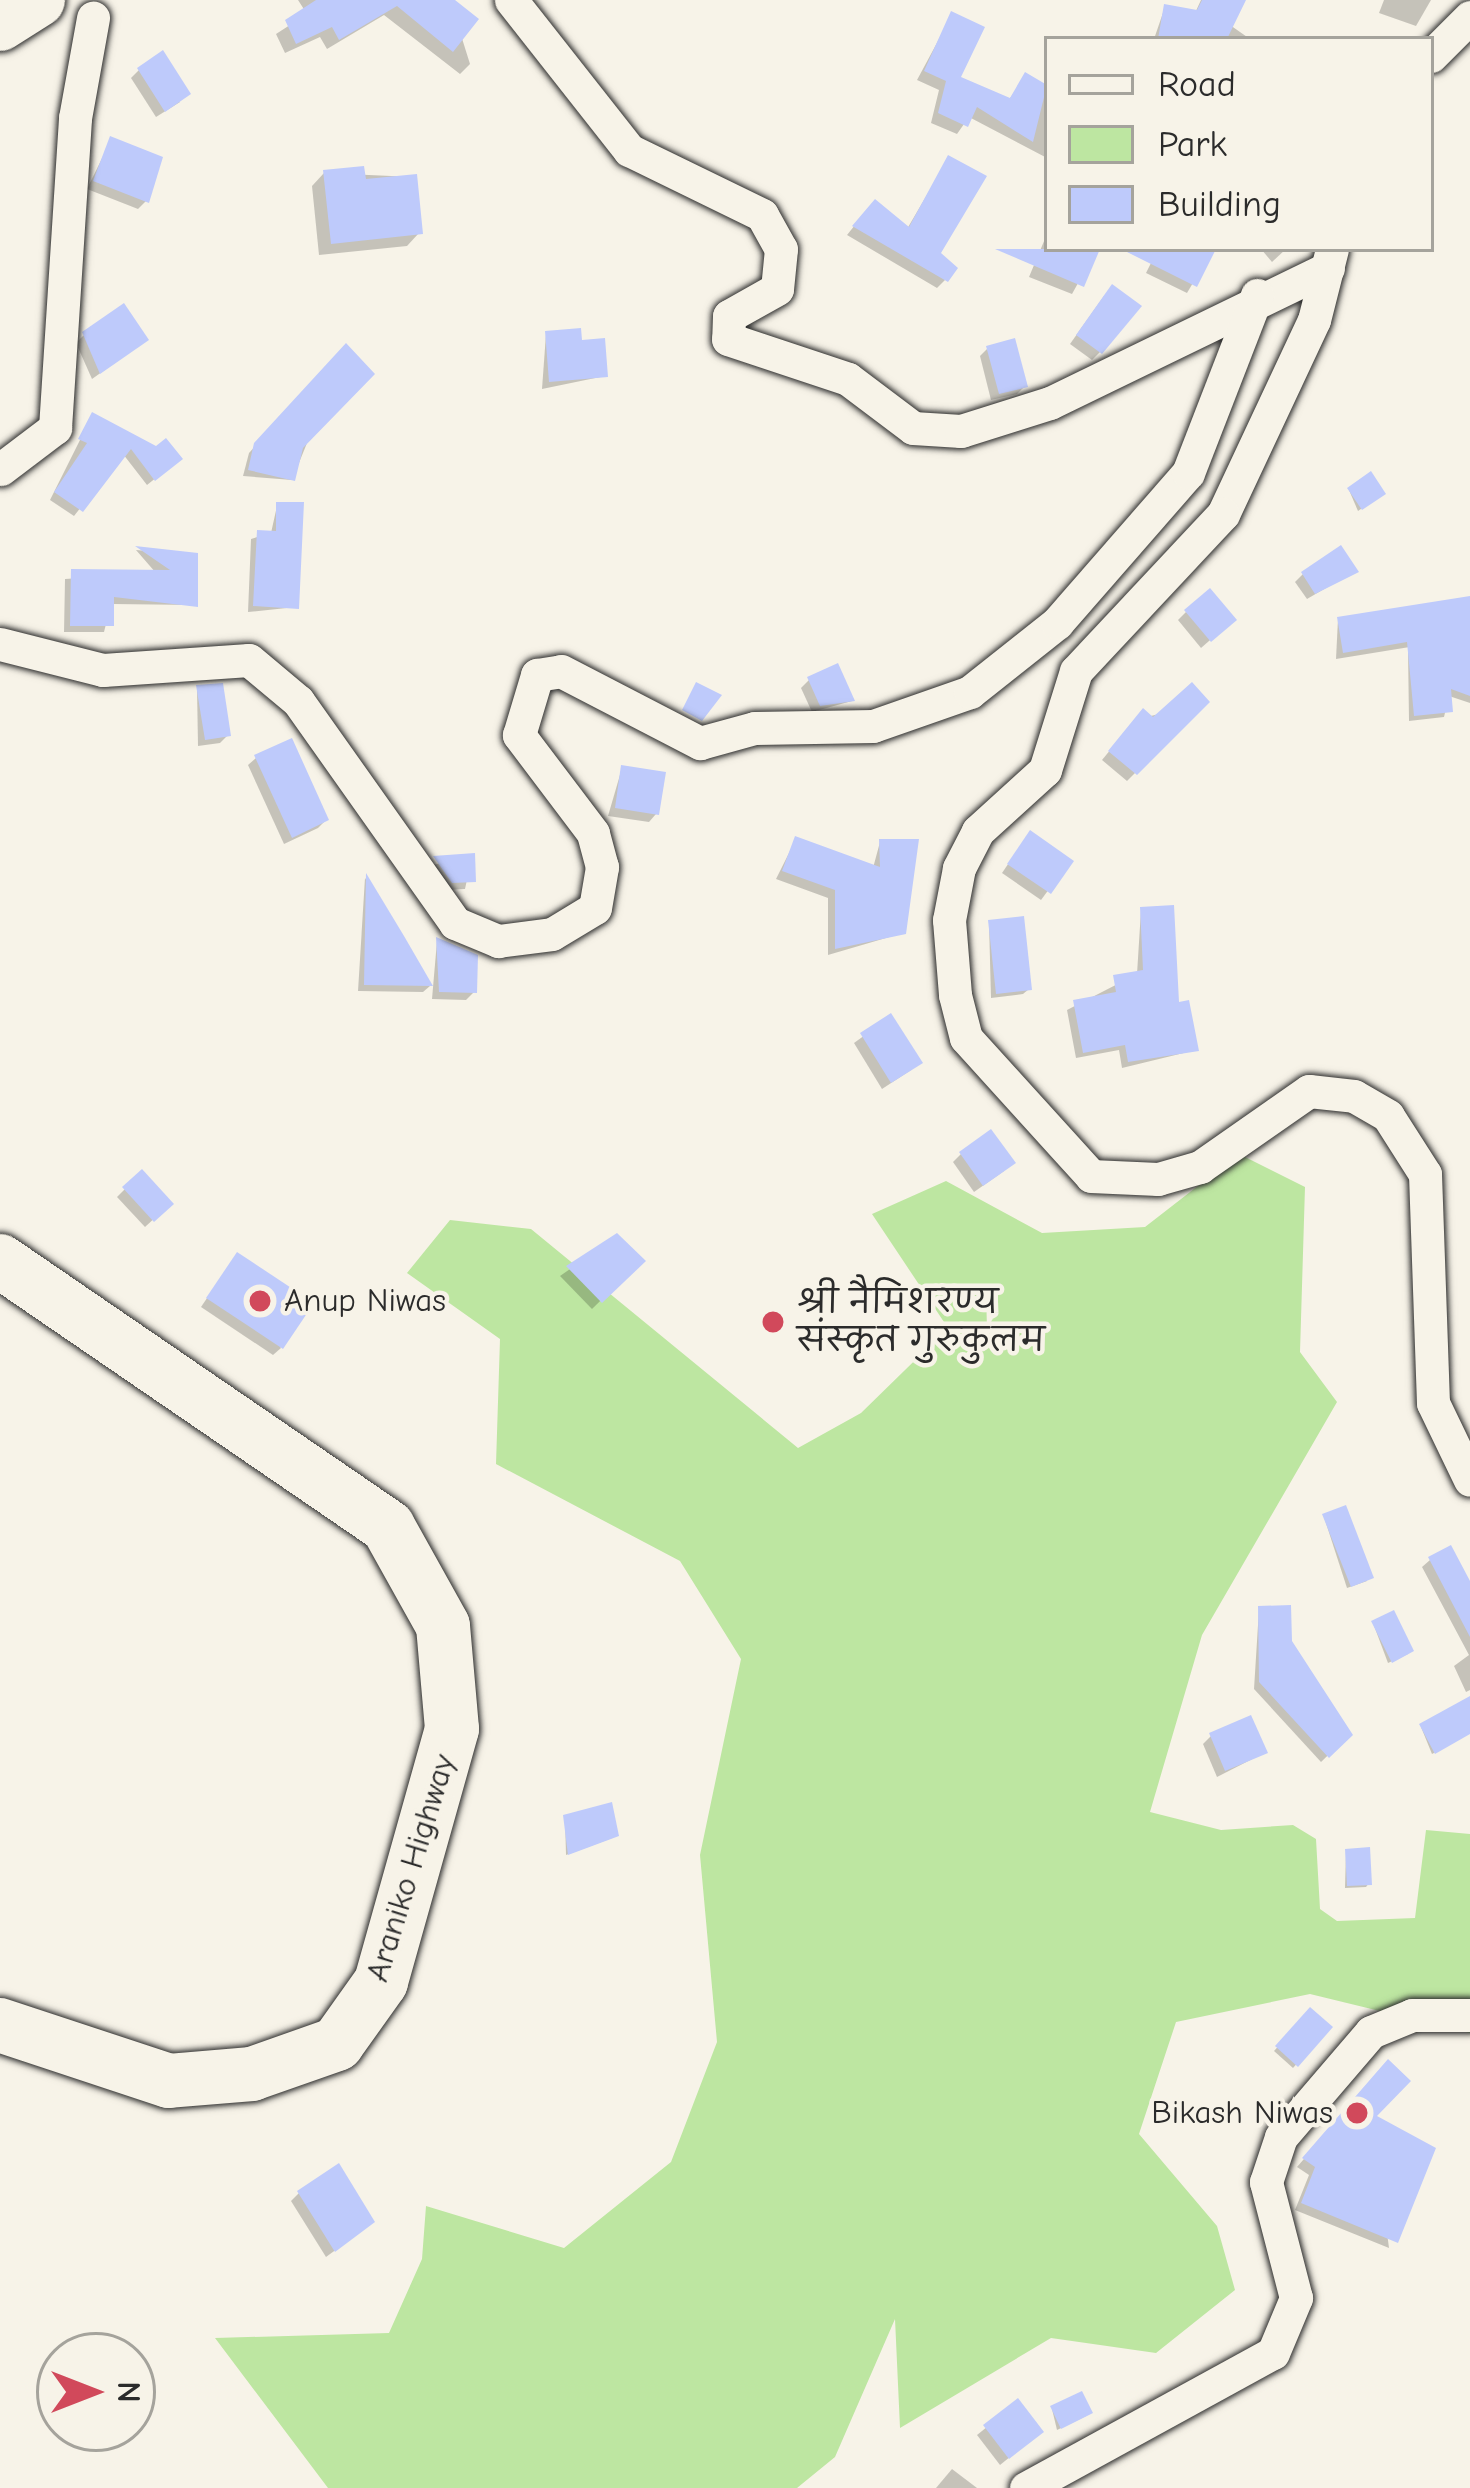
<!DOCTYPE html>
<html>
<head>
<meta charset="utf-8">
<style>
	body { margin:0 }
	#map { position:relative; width:1470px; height:2488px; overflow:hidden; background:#f7f3e8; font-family:"Comic Neue","Playpen Sans Deva",sans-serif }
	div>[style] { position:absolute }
	.green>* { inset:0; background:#bde6a1 }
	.shadow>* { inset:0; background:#0003 }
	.building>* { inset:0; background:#becafb }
	.roads { filter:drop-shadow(0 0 3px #2b2b2b) drop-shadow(0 0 3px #2b2b2b) }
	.minor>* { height:33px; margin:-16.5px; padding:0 16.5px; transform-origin:16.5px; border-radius:16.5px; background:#f7f3e8 }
	.trunk>* { height:54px; margin:-27px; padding:0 27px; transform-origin:27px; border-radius:27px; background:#f7f3e8 }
	.dots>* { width:33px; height:33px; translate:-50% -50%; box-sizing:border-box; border:6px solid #f7f3e8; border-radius:50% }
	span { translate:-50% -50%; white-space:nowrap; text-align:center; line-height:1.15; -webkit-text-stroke:9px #f7f3e8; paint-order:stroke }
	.poi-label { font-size:33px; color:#2b2b2b }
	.left { translate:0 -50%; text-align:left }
	.right { translate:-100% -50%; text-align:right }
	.street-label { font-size:33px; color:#2b2b2b }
	.legend { position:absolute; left:1044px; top:36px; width:390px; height:216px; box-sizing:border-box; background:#f7f3e8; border:3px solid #a5a39c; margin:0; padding:15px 21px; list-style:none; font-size:36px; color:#2b2b2b }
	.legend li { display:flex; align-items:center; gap:24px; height:60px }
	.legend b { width:60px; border:3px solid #a5a39c }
	.north { position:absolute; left:36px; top:2332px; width:120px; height:120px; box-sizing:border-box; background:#f7f3e8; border:3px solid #a5a39c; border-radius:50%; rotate:90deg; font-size:33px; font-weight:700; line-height:48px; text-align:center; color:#2b2b2b }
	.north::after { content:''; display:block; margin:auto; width:42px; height:54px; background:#d1495b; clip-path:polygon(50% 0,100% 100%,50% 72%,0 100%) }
</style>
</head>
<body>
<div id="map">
	<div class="green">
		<div style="clip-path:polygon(1239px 1154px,1305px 1187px,1300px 1352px,1337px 1402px,1202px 1635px,1150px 1812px,1221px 1830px,1293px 1825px,1316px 1839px,1320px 1909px,1337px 1921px,1415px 1918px,1426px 1830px,1470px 1834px,1470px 2033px,1310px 1994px,1176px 2022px,1139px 2134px,1217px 2226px,1235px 2290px,1156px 2353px,1051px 2338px,900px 2428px,895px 2319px,835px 2457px,797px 2488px,328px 2488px,215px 2338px,389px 2333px,422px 2259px,426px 2206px,564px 2248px,671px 2162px,717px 2042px,700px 1855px,741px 1659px,680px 1561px,496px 1464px,500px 1339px,407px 1273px,450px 1220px,531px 1229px,798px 1448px,861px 1413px,948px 1328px,872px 1214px,946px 1181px,1042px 1233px,1145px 1227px)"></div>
	</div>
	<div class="shadow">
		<div style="clip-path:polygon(298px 0,450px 0,470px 64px,460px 74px,384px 15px,327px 49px,320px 37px,285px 53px,276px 34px,307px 14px)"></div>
		<div style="clip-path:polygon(1201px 0,1243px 0,1230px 25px,1250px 39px,1154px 39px,1165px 7px,1195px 13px)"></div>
		<div style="clip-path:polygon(1384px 0,1431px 0,1416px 26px,1379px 13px)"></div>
		<div style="clip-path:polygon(952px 15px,957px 78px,1008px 101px,1026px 76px,1047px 89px,1047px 158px,969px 117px,957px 134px,931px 123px,939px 90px,917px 80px)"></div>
		<div style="clip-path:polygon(139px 70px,180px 102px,156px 117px,131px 78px)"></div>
		<div style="clip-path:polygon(111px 140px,146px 201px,138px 209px,87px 189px)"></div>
		<div style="clip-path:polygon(948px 159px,937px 254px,945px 280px,937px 288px,847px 235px,867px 210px,907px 229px)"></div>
		<div style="clip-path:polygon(324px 173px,414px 177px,419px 233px,407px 246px,319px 255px,312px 186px)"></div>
		<div style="clip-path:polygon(1047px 234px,1047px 249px,1097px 249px,1072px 294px,1029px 277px)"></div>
		<div style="clip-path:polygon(1158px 249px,1213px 249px,1187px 293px,1146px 273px)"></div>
		<div style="clip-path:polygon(1261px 249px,1286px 249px,1272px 262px)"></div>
		<div style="clip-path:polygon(1104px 296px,1100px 352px,1092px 360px,1070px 344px)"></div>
		<div style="clip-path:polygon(546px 334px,579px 343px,605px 376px,542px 389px)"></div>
		<div style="clip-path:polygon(84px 335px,137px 347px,92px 379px,76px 343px)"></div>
		<div style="clip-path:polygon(346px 347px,292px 480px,243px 476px,249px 453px)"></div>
		<div style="clip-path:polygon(987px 349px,1025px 386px,1017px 394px,991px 400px,980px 356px)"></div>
		<div style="clip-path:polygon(92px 416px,172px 465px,147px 485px,123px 454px,74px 516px,50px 500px)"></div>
		<div style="clip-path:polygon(1349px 490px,1380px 496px,1358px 511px)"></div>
		<div style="clip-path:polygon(277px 506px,296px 607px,248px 612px,251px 539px,271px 533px)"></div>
		<div style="clip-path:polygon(136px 550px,195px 555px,195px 605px,111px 604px,104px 632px,64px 632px,65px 579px,156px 573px)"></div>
		<div style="clip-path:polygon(1355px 571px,1307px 599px,1295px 582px,1303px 574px)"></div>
		<div style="clip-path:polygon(1186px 612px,1225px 627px,1201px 648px,1178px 620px)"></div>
		<div style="clip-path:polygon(1470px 612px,1465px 638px,1336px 659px,1338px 619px)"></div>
		<div style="clip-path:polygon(1408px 650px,1470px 670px,1470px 703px,1449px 696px,1444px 717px,1409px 721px)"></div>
		<div style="clip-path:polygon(809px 680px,852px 701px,812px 712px,801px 688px)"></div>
		<div style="clip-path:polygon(197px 688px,228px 735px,220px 743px,198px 746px)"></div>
		<div style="clip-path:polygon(1206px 702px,1127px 781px,1102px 760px,1135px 720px)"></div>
		<div style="clip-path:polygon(256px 758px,326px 820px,318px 828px,284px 844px,248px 765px)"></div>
		<div style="clip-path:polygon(622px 768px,656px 814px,649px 822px,608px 816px)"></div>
		<div style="clip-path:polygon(796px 839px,873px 868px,880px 842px,903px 933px,828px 955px,828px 898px,776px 879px)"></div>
		<div style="clip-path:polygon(1023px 842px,1070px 861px,1041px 900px,1002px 873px)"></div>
		<div style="clip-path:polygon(472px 856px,465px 889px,444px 890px,428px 866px)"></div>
		<div style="clip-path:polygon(365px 878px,430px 986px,423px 992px,358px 991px)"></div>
		<div style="clip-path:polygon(1141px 910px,1196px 1050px,1122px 1068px,1119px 1050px,1076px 1058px,1067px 1010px,1137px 974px)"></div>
		<div style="clip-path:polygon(989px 923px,1029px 989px,1023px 994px,991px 998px)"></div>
		<div style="clip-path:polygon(437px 941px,474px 992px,466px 1000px,432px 999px)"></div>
		<div style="clip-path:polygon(890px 1017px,911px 1070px,882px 1089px,854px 1043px)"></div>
		<div style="clip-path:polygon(961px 1154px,1004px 1171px,974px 1192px,953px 1162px)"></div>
		<div style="clip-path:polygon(141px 1173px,170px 1204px,145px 1227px,117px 1197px)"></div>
		<div style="clip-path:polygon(616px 1237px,641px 1261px,592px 1309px,560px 1276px)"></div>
		<div style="clip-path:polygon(230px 1264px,281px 1348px,273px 1355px,201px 1307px)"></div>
		<div style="clip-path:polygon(1324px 1517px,1367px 1581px,1347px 1588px)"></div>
		<div style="clip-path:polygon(1430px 1560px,1470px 1587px,1470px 1690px,1466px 1692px,1454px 1666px,1469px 1655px,1422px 1567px)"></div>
		<div style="clip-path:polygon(1259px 1609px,1349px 1735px,1321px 1762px,1254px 1689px)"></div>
		<div style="clip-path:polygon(1373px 1623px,1408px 1654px,1388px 1663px)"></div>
		<div style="clip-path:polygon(1421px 1727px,1458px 1740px,1432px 1754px)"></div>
		<div style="clip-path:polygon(1211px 1736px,1264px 1753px,1217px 1777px,1203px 1744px)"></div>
		<div style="clip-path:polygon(565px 1817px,612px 1838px,566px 1855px)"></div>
		<div style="clip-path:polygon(1346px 1852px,1369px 1883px,1366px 1887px,1345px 1888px)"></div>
		<div style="clip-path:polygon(1310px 2011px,1329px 2027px,1293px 2068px,1274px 2051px)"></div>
		<div style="clip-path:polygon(1381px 2070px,1372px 2116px,1389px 2248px,1295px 2210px,1309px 2175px,1297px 2167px)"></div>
		<div style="clip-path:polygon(299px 2193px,364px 2229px,326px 2257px,291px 2201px)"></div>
		<div style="clip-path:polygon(1018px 2402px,1032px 2439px,1000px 2465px,977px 2435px)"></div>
		<div style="clip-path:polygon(1052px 2409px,1086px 2416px,1057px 2430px)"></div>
		<div style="clip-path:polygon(952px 2469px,977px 2488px,936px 2488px)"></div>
	</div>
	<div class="building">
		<div style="clip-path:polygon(316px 0,455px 0,479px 19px,453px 52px,397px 6px,339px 40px,332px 27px,296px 44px,285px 20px)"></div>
		<div style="clip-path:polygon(1202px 0,1246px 0,1227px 39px,1158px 39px,1164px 4px,1197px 10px)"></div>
		<div style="clip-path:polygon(951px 11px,985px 27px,961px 77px,1010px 98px,1025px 72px,1047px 85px,1033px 142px,977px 107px,968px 127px,938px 113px,946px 81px,924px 71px)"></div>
		<div style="clip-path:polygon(163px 50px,191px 94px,165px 112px,137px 68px)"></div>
		<div style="clip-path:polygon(110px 136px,163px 157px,149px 203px,93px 181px)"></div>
		<div style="clip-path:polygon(948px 155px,987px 176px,941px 253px,958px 268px,948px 282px,852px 226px,875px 199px,909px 227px)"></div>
		<div style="clip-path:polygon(364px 166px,366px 179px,417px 174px,423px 234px,331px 244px,323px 170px)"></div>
		<div style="clip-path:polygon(995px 249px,1100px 249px,1084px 287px)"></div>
		<div style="clip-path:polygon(1121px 249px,1216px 249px,1197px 287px)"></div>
		<div style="clip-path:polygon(1112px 284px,1142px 306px,1102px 354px,1076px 335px)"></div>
		<div style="clip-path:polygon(124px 303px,149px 340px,100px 374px,82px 332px)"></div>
		<div style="clip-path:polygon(581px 328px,582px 340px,605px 338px,608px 377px,549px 382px,545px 331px)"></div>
		<div style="clip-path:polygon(1015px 338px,1028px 387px,999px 394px,986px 346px)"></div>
		<div style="clip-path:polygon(346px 343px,375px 374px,303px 448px,295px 481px,248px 470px,254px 443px)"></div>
		<div style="clip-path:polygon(92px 412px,156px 446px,166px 438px,183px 459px,155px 481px,131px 449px,83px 512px,54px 492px,87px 443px,78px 439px)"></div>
		<div style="clip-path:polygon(1371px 471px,1386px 494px,1362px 510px,1347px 488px)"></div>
		<div style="clip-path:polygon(276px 502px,304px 502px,299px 609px,253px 606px,257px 530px,276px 531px)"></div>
		<div style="clip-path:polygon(1341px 545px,1359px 572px,1315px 594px,1301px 572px)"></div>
		<div style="clip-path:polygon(135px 546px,198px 553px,198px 607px,114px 597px,114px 626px,70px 626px,71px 569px,170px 570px)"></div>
		<div style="clip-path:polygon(1210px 588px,1237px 620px,1211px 642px,1184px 610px)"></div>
		<div style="clip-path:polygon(1470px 596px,1470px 696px,1451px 689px,1453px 712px,1414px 716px,1407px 642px,1343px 653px,1337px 617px)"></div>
		<div style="clip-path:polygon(838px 663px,855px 701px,820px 706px,807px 677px)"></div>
		<div style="clip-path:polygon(696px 682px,722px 695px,702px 721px,682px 710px)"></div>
		<div style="clip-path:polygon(1192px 682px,1210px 702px,1137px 775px,1108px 751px,1143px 708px,1153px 717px)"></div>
		<div style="clip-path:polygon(223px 683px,231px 736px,205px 740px,196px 685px)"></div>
		<div style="clip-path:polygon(292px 738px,329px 820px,292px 838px,254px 755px)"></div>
		<div style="clip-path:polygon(621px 765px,666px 772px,659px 815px,615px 808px)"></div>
		<div style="clip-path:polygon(1030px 830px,1074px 861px,1051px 894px,1007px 864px)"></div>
		<div style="clip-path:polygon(795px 836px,880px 867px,879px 839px,919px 839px,906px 934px,835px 949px,835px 890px,782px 871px)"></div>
		<div style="clip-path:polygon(475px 853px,476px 882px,452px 883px,433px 856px)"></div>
		<div style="clip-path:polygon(366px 873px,404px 936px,433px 986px,364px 985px)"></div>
		<div style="clip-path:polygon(1174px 905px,1179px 1002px,1189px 1000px,1199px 1051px,1128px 1062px,1125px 1045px,1083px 1053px,1073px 1000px,1116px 992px,1113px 975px,1143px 970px,1140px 907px)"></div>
		<div style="clip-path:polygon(1024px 916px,1032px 990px,996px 994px,988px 920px)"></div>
		<div style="clip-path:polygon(436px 937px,478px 955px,477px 993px,439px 992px)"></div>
		<div style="clip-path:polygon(891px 1013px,923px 1063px,891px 1083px,860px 1033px)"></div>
		<div style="clip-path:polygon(991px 1129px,1016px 1163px,983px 1186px,959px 1152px)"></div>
		<div style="clip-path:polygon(142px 1169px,174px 1204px,154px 1222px,122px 1187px)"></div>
		<div style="clip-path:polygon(617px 1233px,646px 1261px,602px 1303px,566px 1266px)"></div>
		<div style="clip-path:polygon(237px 1252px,314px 1303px,283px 1349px,206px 1298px)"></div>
		<div style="clip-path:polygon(1346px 1505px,1374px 1578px,1351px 1587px,1322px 1514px)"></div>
		<div style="clip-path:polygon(1451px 1545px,1470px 1581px,1470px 1637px,1428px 1557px)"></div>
		<div style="clip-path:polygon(1291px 1605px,1292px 1641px,1353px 1735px,1329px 1758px,1259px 1682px,1258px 1606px)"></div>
		<div style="clip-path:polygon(1394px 1610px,1414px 1651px,1392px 1663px,1371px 1621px)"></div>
		<div style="clip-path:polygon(1470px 1696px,1470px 1734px,1435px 1754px,1419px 1724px)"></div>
		<div style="clip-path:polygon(1251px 1715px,1268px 1753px,1225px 1771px,1209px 1733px)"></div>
		<div style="clip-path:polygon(612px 1802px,619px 1836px,568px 1855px,563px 1815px)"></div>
		<div style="clip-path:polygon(1370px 1847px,1372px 1885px,1347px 1886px,1345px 1849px)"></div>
		<div style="clip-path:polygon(1310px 2007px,1333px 2027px,1298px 2067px,1275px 2046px)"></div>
		<div style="clip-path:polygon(1388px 2059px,1411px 2081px,1377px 2116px,1436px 2148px,1398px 2243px,1301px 2203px,1315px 2167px,1302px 2158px)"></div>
		<div style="clip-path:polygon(339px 2163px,375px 2222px,335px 2252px,297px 2191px)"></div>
		<div style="clip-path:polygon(1082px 2391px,1093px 2413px,1061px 2429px,1050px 2406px)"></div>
		<div style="clip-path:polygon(1018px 2398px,1044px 2432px,1009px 2459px,983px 2425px)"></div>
	</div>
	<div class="roads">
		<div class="minor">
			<div style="left:511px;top:0;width:191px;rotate:51.8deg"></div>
			<div style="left:629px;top:150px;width:148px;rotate:26deg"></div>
			<div style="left:762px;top:215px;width:39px;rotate:61deg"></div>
			<div style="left:781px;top:249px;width:40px;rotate:95.7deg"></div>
			<div style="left:777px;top:289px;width:55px;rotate:150.6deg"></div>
			<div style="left:729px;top:316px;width:23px;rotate:92deg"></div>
			<div style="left:728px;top:339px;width:126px;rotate:18.4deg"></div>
			<div style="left:848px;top:379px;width:81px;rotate:37deg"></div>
			<div style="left:913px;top:428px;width:48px;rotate:3.6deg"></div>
			<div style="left:961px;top:431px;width:93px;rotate:-17.5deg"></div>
			<div style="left:1050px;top:403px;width:309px;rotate:-25.9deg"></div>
			<div style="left:1431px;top:56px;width:55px;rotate:-45deg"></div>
			<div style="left:1332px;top:249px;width:73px;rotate:104.2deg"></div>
			<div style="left:1314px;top:320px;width:214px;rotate:115.1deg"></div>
			<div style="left:1223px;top:514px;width:215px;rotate:133.1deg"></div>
			<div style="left:1076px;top:671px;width:104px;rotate:107.4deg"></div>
			<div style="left:1045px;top:770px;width:91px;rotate:137.7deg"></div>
			<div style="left:978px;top:831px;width:42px;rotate:117.2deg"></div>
			<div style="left:959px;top:868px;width:53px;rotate:100.9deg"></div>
			<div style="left:949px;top:920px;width:75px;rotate:85.4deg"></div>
			<div style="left:955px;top:995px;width:44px;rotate:75.7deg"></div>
			<div style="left:966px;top:1038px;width:186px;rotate:47.8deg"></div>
			<div style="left:1091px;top:1176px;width:67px;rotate:2.6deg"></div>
			<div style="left:1158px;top:1179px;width:44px;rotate:-15.9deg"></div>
			<div style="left:1200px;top:1167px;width:133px;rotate:-34.9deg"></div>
			<div style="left:1309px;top:1091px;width:45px;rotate:6.3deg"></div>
			<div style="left:1354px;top:1096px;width:39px;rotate:30deg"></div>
			<div style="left:1388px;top:1116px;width:69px;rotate:57.5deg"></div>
			<div style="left:1425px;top:1174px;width:229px;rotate:88deg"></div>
			<div style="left:1433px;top:1403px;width:85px;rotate:64.3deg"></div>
			<div style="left:1px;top:469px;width:68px;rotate:-37.2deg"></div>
			<div style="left:55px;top:428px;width:311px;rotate:-86.3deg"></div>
			<div style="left:75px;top:118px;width:102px;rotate:-79.8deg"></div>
			<div style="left:0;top:644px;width:106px;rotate:14.2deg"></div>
			<div style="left:103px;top:670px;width:146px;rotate:-3.9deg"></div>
			<div style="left:249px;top:660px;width:64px;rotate:39.9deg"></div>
			<div style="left:298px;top:701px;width:272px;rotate:54.7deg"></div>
			<div style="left:455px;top:923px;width:47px;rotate:22.7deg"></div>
			<div style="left:498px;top:941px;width:54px;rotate:-7.4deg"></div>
			<div style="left:552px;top:934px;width:50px;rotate:-31.2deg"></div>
			<div style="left:595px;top:908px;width:42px;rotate:-80.3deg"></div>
			<div style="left:602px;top:867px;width:35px;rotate:-105deg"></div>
			<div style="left:593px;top:833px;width:123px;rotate:-127.1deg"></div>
			<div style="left:519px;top:735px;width:63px;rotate:-73.3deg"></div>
			<div style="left:537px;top:675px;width:24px;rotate:-9deg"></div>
			<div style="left:561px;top:671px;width:157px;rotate:27.4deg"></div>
			<div style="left:700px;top:743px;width:57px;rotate:-15.3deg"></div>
			<div style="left:755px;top:728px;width:118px;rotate:-1deg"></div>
			<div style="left:873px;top:726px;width:103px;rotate:-19.3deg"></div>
			<div style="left:970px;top:692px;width:111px;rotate:-38.4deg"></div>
			<div style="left:1057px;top:623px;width:199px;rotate:-48.9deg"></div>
			<div style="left:1188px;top:473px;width:191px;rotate:-68.8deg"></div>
			<div style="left:1026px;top:2488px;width:281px;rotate:-28.7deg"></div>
			<div style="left:1273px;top:2353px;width:60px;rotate:-67.3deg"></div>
			<div style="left:1296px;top:2298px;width:120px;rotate:-104.5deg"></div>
			<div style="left:1266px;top:2182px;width:47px;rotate:-71.6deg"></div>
			<div style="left:1281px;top:2137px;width:138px;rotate:-49.4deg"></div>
			<div style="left:1371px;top:2032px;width:44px;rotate:-22.5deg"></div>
			<div style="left:1412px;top:2015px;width:58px"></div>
		</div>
		<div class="trunk">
			<div style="left:0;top:24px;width:45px;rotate:-32.3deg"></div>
			<div style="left:0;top:1261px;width:470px;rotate:34.4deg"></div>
			<div style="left:388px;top:1527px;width:113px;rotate:60.9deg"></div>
			<div style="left:443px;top:1626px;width:103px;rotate:85deg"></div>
			<div style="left:452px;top:1729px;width:263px;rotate:105.7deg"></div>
			<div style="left:381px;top:1982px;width:76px;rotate:125.4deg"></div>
			<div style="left:337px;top:2044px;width:90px;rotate:160.6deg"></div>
			<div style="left:252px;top:2074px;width:83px;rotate:175.2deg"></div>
			<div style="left:169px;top:2081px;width:178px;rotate:-161.7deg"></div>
		</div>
	</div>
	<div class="dots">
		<div style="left:260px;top:1301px;background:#d1495b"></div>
		<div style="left:773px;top:1322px;background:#d1495b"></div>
		<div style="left:1357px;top:2113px;background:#d1495b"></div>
	</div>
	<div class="poi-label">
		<span class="left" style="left:284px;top:1301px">Anup Niwas</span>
		<span class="left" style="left:797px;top:1322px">श्री नैमिशरण्य<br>संस्कृत गुरुकुलम</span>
		<span class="right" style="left:1333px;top:2113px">Bikash Niwas</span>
	</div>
	<div class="street-label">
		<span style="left:411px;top:1868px;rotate:-73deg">Araniko Highway</span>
	</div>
	<ul class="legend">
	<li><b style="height:15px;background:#f7f3e8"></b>Road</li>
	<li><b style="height:33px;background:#bde6a1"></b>Park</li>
	<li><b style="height:33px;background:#becafb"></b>Building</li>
	</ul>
	<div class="north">N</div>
</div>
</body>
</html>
